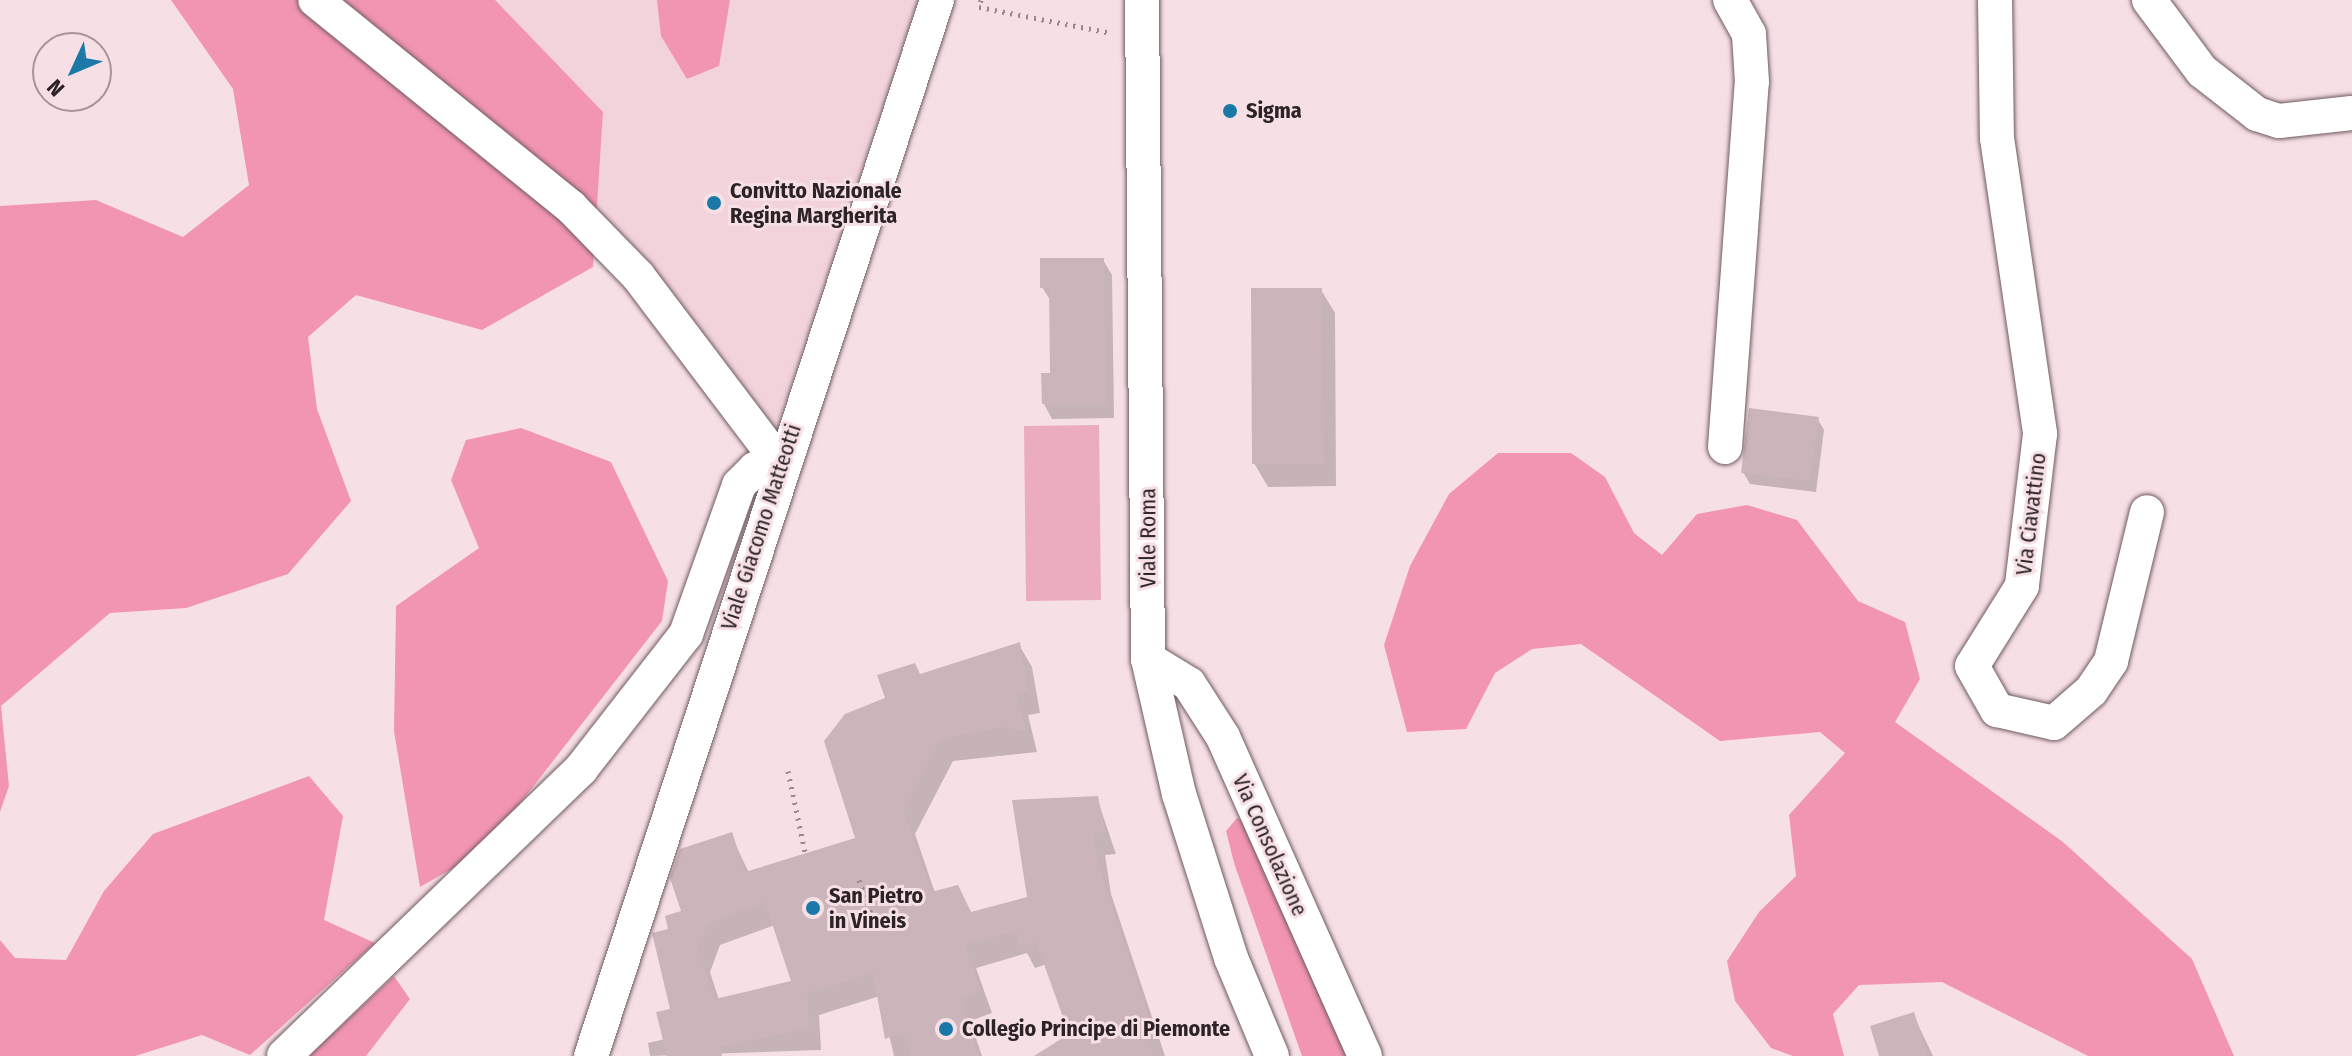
<!DOCTYPE html>
<html>
<head>
<meta charset="utf-8">
<style>
	body { margin:0 }
	#map { position:relative; width:2352px; height:1056px; overflow:hidden; background:#f7e0e5; font-family:"Fira Sans Condensed",sans-serif }
	div>[style] { position:absolute }
	.built>* { inset:0; background:#f2d3db }
	.green>* { inset:0; background:#ebacbe }
	.forest>* { inset:0; background:#f295b1 }
	.shadow>* { inset:0; background:#0003 }
	.building>* { inset:0; background:#cbb5ba }
	.path>* { height:5px; margin-top:-2.5px; transform-origin:0; background:repeating-linear-gradient(90deg,#98878b 0 2px,transparent 0 8px) }
	.roads { filter:drop-shadow(0 0 2px #6f5b60) drop-shadow(0 0 2px #6f5b60) }
	.minor>* { height:34px; margin:-17px; padding:0 17px; transform-origin:17px; border-radius:17px; background:#fff }
	.dots>* { width:22px; height:22px; translate:-50% -50%; box-sizing:border-box; border:4px solid #f7e0e5; border-radius:50% }
	span { translate:-50% -50%; white-space:nowrap; text-align:center; line-height:1.15; -webkit-text-stroke:6px #f7e0e5; paint-order:stroke }
	.poi-label { font-size:22px; color:#2c2326; font-weight:700 }
	.left { translate:0 -50%; text-align:left }
	.street-label { font-size:22px; color:#2c2326 }
	.north { position:absolute; left:32px; top:32px; width:80px; height:80px; box-sizing:border-box; background:#f7e0e5; border:2px solid #a69499; border-radius:50%; rotate:226deg; font-size:22px; font-weight:700; line-height:32px; text-align:center; color:#2c2326 }
	.north::after { content:''; display:block; margin:auto; width:28px; height:36px; background:#1c78a6; clip-path:polygon(50% 0,100% 100%,50% 72%,0 100%) }
</style>
</head>
<body>
<div id="map">
	<div class="built">
		<div style="clip-path:polygon(333px 0,918px 0,776px 431px)"></div>
	</div>
	<div class="green">
		<div style="clip-path:polygon(1099px 425px,1101px 600px,1026px 601px,1024px 426px)"></div>
	</div>
	<div class="forest">
		<div style="clip-path:polygon(171px 0,495px 0,603px 112px,593px 267px,482px 330px,356px 295px,308px 337px,317px 409px,351px 501px,288px 574px,186px 608px,110px 613px,1px 706px,9px 786px,0 812px,0 206px,96px 200px,183px 237px,249px 185px,233px 89px)"></div>
		<div style="clip-path:polygon(657px 0,730px 0,719px 66px,687px 79px,661px 36px)"></div>
		<div style="clip-path:polygon(521px 428px,611px 462px,668px 581px,662px 621px,483px 851px,420px 887px,394px 731px,396px 606px,479px 548px,451px 480px,466px 440px)"></div>
		<div style="clip-path:polygon(1498px 453px,1571px 453px,1605px 477px,1634px 533px,1662px 555px,1697px 514px,1747px 505px,1797px 520px,1858px 601px,1905px 622px,1920px 679px,1895px 722px,2063px 842px,2192px 959px,2234px 1056px,2088px 1056px,1942px 982px,1859px 985px,1833px 1014px,1844px 1056px,1793px 1056px,1771px 1048px,1735px 1001px,1727px 961px,1759px 912px,1796px 876px,1789px 815px,1845px 753px,1820px 732px,1720px 741px,1581px 644px,1532px 649px,1495px 673px,1466px 729px,1407px 732px,1384px 645px,1410px 566px,1449px 494px)"></div>
		<div style="clip-path:polygon(309px 776px,343px 816px,324px 920px,375px 943px,250px 1055px,202px 1035px,135px 1056px,0 1056px,0 940px,15px 958px,66px 960px,104px 891px,153px 834px)"></div>
		<div style="clip-path:polygon(1237px 818px,1244px 822px,1352px 1056px,1302px 1056px,1234px 863px,1226px 831px)"></div>
		<div style="clip-path:polygon(394px 976px,410px 999px,366px 1056px,309px 1056px)"></div>
	</div>
	<div class="shadow">
		<div style="clip-path:polygon(1103px 260px,1112px 275px,1114px 418px,1052px 419px,1044px 404px,1052px 375px,1052px 303px,1042px 287px)"></div>
		<div style="clip-path:polygon(1321px 290px,1335px 313px,1336px 486px,1268px 487px,1254px 463px)"></div>
		<div style="clip-path:polygon(1817px 418px,1824px 430px,1816px 492px,1750px 484px,1743px 472px)"></div>
		<div style="clip-path:polygon(evenodd,1019px 645px,1032px 667px,1040px 713px,1028px 715px,1037px 752px,953px 761px,915px 834px,935px 893px,957px 887px,972px 914px,1029px 898px,1097px 798px,1116px 854px,1105px 855px,1111px 894px,1165px 1056px,1064px 1056px,1071px 1035px,1047px 964px,1035px 968px,1027px 953px,976px 968px,992px 1013px,970px 1021px,982px 1056px,894px 1056px,880px 996px,819px 1015px,821px 1050px,650px 1056px,648px 1043px,665px 1039px,672px 1010px,671px 931px,731px 835px,749px 873px,857px 839px,888px 700px,920px 676px,1019px 645px,775px 925px,793px 983px,719px 1000px,710px 972px,720px 945px,775px 925px)"></div>
		<div style="clip-path:polygon(1913px 1014px,1933px 1056px,1882px 1056px)"></div>
	</div>
	<div class="building">
		<div style="clip-path:polygon(1040px 258px,1104px 258px,1106px 404px,1042px 404px,1041px 373px,1050px 373px,1049px 288px,1040px 288px)"></div>
		<div style="clip-path:polygon(1251px 288px,1322px 288px,1324px 464px,1252px 464px)"></div>
		<div style="clip-path:polygon(1749px 408px,1819px 417px,1810px 481px,1741px 473px)"></div>
		<div style="clip-path:polygon(evenodd,1020px 642px,1028px 690px,1016px 693px,1026px 731px,1001px 727px,940px 739px,904px 811px,931px 892px,958px 885px,971px 912px,1027px 897px,1012px 800px,1098px 796px,1105px 832px,1093px 833px,1100px 870px,1154px 1033px,1146px 1037px,1154px 1056px,1034px 1056px,1069px 1034px,1036px 942px,1021px 947px,1016px 931px,965px 945px,981px 991px,959px 998px,978px 1056px,911px 1056px,903px 1032px,885px 1039px,873px 973px,807px 993px,809px 1028px,720px 1047px,722px 1056px,667px 1056px,656px 1012px,670px 1009px,652px 933px,668px 929px,665px 916px,681px 911px,670px 878px,680px 849px,732px 832px,745px 872px,855px 838px,824px 741px,845px 714px,885px 698px,877px 675px,915px 663px,920px 674px,1020px 642px,765px 902px,791px 981px,715px 999px,698px 948px,708px 923px,765px 902px)"></div>
		<div style="clip-path:polygon(1914px 1012px,1928px 1056px,1879px 1056px,1870px 1026px)"></div>
	</div>
	<div class="path">
		<div style="left:981px;top:0;width:7px;rotate:106deg"></div>
		<div style="left:979px;top:7px;width:135px;rotate:11.1deg"></div>
		<div style="left:788px;top:771px;width:83px;rotate:78.1deg"></div>
		<div style="left:859px;top:880px;width:45px;rotate:70.3deg"></div>
	</div>
	<div class="roads">
		<div class="minor">
			<div style="left:1142px;top:0;width:659px;rotate:89.48deg"></div>
			<div style="left:1148px;top:659px;width:139px;rotate:77.1deg"></div>
			<div style="left:1179px;top:794px;width:172px;rotate:72.4deg"></div>
			<div style="left:1231px;top:958px;width:106px;rotate:67.3deg"></div>
			<div style="left:1995px;top:0;width:138px;rotate:89.2deg"></div>
			<div style="left:1997px;top:138px;width:299px;rotate:81.7deg"></div>
			<div style="left:2040px;top:434px;width:153px;rotate:96.8deg"></div>
			<div style="left:2022px;top:586px;width:94px;rotate:122deg"></div>
			<div style="left:1972px;top:666px;width:51px;rotate:60.4deg"></div>
			<div style="left:1997px;top:710px;width:58px;rotate:12.8deg"></div>
			<div style="left:2054px;top:723px;width:49px;rotate:-40.9deg"></div>
			<div style="left:2091px;top:691px;width:36px;rotate:-56deg"></div>
			<div style="left:2111px;top:661px;width:153px;rotate:-76.4deg"></div>
			<div style="left:2149px;top:0;width:89px;rotate:53.3deg"></div>
			<div style="left:2202px;top:71px;width:70px;rotate:38deg"></div>
			<div style="left:2257px;top:114px;width:23px;rotate:18deg"></div>
			<div style="left:2279px;top:121px;width:73px;rotate:-6.3deg"></div>
			<div style="left:1725px;top:447px;width:366px;rotate:-85.8deg"></div>
			<div style="left:1752px;top:82px;width:48px;rotate:-93.6deg"></div>
			<div style="left:1749px;top:34px;width:39px;rotate:-119deg"></div>
			<div style="left:1148px;top:659px;width:48px;rotate:31.4deg"></div>
			<div style="left:1189px;top:684px;width:63px;rotate:57.3deg"></div>
			<div style="left:1223px;top:737px;width:349px;rotate:66deg"></div>
			<div style="left:284px;top:1056px;width:413px;rotate:-44deg"></div>
			<div style="left:581px;top:769px;width:171px;rotate:-52.1deg"></div>
			<div style="left:686px;top:634px;width:158px;rotate:-70.4deg"></div>
			<div style="left:739px;top:485px;width:23px;rotate:-45deg"></div>
			<div style="left:755px;top:469px;width:26px;rotate:-9deg"></div>
			<div style="left:781px;top:465px;width:237px;rotate:-127.1deg"></div>
			<div style="left:638px;top:276px;width:96px;rotate:-134.2deg"></div>
			<div style="left:571px;top:207px;width:329px;rotate:-141deg"></div>
			<div style="left:591px;top:1056px;width:1111px;rotate:-71.86deg"></div>
		</div>
	</div>
	<div class="dots">
		<div style="left:1230px;top:111px;background:#1c78a6"></div>
		<div style="left:714px;top:203px;background:#1c78a6"></div>
		<div style="left:813px;top:908px;background:#1c78a6"></div>
		<div style="left:946px;top:1029px;background:#1c78a6"></div>
	</div>
	<div class="poi-label">
		<span class="left" style="left:1246px;top:111px">Sigma</span>
		<span class="left" style="left:730px;top:203px">Convitto Nazionale<br>Regina Margherita</span>
		<span class="left" style="left:829px;top:908px">San Pietro<br>in Vineis</span>
		<span class="left" style="left:962px;top:1029px">Collegio Principe di Piemonte</span>
	</div>
	<div class="street-label">
		<span style="left:2031px;top:514px;rotate:-83deg">Via Ciavattino</span>
		<span style="left:761px;top:527px;rotate:-72deg">Viale Giacomo Matteotti</span>
		<span style="left:1148px;top:538px;rotate:-90deg">Viale Roma</span>
		<span style="left:1270px;top:845px;rotate:66deg">Via Consolazione</span>
	</div>
	<div class="north">N</div>
</div>
</body>
</html>
